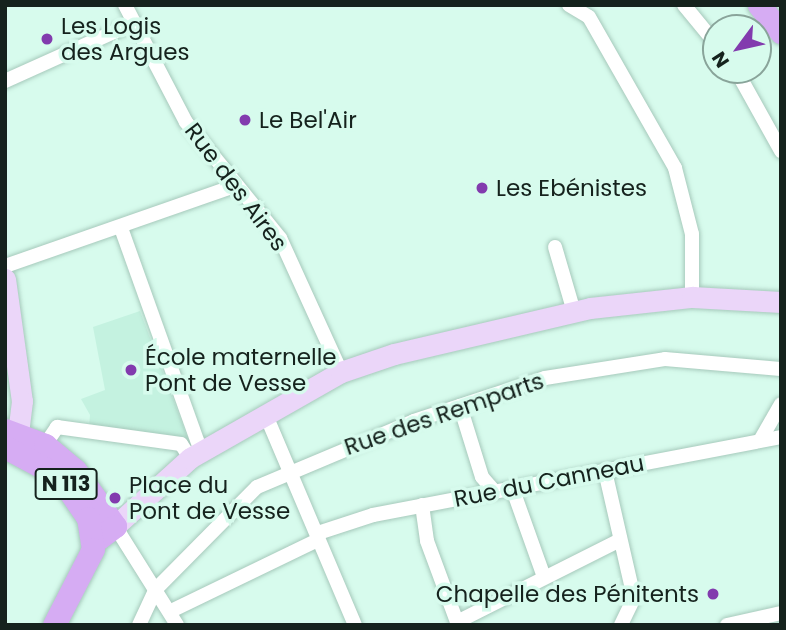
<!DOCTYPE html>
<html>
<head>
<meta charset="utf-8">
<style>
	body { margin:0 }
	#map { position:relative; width:786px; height:630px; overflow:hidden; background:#d7fbed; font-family:Poppins,sans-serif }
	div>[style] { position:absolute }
	.built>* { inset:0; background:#c4f2e0 }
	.roads { filter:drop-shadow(0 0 2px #a6c9bb) drop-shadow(0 0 2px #a6c9bb) }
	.minor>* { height:14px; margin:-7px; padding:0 7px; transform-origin:7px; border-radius:7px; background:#fff }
	.secondary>* { height:21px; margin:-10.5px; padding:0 10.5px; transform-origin:10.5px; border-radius:10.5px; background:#ebd6f9 }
	.primary>* { height:23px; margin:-11.5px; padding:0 11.5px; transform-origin:11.5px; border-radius:11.5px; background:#d6acf3 }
	.dots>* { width:19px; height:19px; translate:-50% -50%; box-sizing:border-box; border:4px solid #d7fbed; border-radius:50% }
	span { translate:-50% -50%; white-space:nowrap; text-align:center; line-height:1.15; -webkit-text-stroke:7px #d7fbed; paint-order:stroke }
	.shield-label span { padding:2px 5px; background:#d7fbed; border:2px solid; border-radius:5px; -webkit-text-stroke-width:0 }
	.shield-label { font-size:21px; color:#15221d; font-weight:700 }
	.poi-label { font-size:23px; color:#15221d }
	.left { translate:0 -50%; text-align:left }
	.right { translate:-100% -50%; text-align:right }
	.street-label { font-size:23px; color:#15221d }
	.frame { position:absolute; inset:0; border:7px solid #15221d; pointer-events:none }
	.north { position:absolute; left:702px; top:14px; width:70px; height:70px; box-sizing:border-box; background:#d7fbed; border:2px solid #89a49a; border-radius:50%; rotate:237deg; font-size:19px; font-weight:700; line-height:28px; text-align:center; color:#15221d }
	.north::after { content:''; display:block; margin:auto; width:24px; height:32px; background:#823bae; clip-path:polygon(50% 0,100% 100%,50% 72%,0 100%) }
</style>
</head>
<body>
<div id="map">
	<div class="built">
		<div style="clip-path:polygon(140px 311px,188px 439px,89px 427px,90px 415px,81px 399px,105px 390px,93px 327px)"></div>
	</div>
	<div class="roads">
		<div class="minor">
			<div style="left:125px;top:5px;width:132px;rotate:62.5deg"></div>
			<div style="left:186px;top:122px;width:149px;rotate:51deg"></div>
			<div style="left:280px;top:238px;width:147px;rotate:65.5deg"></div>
			<div style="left:569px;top:5px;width:23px;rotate:31deg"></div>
			<div style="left:589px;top:17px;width:174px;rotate:60.3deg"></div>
			<div style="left:675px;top:168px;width:68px;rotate:75.6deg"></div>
			<div style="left:692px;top:234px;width:63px;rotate:90deg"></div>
			<div style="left:684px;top:5px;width:50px;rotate:50.6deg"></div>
			<div style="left:736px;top:70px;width:93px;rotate:60.9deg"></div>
			<div style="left:5px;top:81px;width:141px;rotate:-24.2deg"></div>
			<div style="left:121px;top:228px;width:237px;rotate:70.3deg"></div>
			<div style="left:555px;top:247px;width:68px;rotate:73.7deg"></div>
			<div style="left:5px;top:266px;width:244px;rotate:-19.2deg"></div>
			<div style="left:460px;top:406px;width:74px;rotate:72.8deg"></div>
			<div style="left:482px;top:477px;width:18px;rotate:49deg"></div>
			<div style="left:265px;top:413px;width:230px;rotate:67deg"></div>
			<div style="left:761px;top:439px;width:40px;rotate:-60.3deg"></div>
			<div style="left:45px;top:445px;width:22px;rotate:-56deg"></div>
			<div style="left:57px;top:427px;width:125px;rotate:7.8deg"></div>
			<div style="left:181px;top:444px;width:17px;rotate:57deg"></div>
			<div style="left:605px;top:471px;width:130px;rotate:77.1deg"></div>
			<div style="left:634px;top:598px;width:30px;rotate:116deg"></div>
			<div style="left:513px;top:490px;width:92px;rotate:70.4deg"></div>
			<div style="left:422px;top:505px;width:36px;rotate:82deg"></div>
			<div style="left:427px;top:541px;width:90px;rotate:69.7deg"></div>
			<div style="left:115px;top:526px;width:117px;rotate:57.9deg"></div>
			<div style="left:318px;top:533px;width:58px;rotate:-18.1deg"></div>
			<div style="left:373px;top:515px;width:415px;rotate:-10.8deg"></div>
			<div style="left:155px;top:590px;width:145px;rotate:-45.3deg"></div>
			<div style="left:257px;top:487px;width:170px;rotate:-22.8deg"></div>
			<div style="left:414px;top:421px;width:138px;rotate:-18.2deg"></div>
			<div style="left:545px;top:378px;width:121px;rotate:-9deg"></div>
			<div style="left:665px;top:359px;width:116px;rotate:4.9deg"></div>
			<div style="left:171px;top:611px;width:163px;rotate:-25.8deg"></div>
			<div style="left:457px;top:622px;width:182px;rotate:-26.7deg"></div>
			<div style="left:139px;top:625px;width:38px;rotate:-65deg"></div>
			<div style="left:727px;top:625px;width:55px;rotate:-12.5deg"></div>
		</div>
		<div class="secondary">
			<div style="left:5px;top:279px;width:123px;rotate:82.1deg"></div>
			<div style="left:22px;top:401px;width:32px;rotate:97deg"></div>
			<div style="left:115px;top:526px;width:101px;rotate:-42.2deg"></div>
			<div style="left:190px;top:458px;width:174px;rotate:-29.7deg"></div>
			<div style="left:341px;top:372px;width:56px;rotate:-18.8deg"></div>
			<div style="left:394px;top:354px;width:201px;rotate:-13.2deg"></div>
			<div style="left:590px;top:308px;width:103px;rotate:-6.2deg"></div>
			<div style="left:692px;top:297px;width:89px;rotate:3.2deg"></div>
		</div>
		<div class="primary">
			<div style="left:759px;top:5px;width:35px;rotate:51deg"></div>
			<div style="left:5px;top:430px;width:43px;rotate:20.6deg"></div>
			<div style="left:45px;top:445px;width:39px;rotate:40deg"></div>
			<div style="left:75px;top:470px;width:69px;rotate:54.5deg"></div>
			<div style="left:115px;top:526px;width:26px;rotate:143deg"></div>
			<div style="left:5px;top:447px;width:61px;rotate:28.2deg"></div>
			<div style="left:59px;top:476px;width:51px;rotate:55.4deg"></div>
			<div style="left:88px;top:518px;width:31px;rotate:81deg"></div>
			<div style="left:93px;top:549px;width:85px;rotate:117.2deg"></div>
		</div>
	</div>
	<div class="dots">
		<div style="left:47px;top:39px;background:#823bae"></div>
		<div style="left:245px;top:120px;background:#823bae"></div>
		<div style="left:482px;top:188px;background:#823bae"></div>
		<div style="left:131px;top:370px;background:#823bae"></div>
		<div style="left:115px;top:498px;background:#823bae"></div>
		<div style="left:713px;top:594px;background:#823bae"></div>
	</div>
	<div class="shield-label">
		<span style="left:66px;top:484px">N 113</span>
	</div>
	<div class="poi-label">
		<span class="left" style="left:61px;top:39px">Les Logis<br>des Argues</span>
		<span class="left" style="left:259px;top:120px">Le Bel'Air</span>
		<span class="left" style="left:496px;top:188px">Les Ebénistes</span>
		<span class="left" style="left:145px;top:370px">École maternelle<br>Pont de Vesse</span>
		<span class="left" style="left:129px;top:498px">Place du<br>Pont de Vesse</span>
		<span class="right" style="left:699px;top:594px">Chapelle des Pénitents</span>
	</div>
	<div class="street-label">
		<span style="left:236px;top:187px;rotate:53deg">Rue des Aires</span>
		<span style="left:444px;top:414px;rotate:-19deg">Rue des Remparts</span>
		<span style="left:549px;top:481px;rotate:-11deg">Rue du Canneau</span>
	</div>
	<div class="frame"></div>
	<div class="north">N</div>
</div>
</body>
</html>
